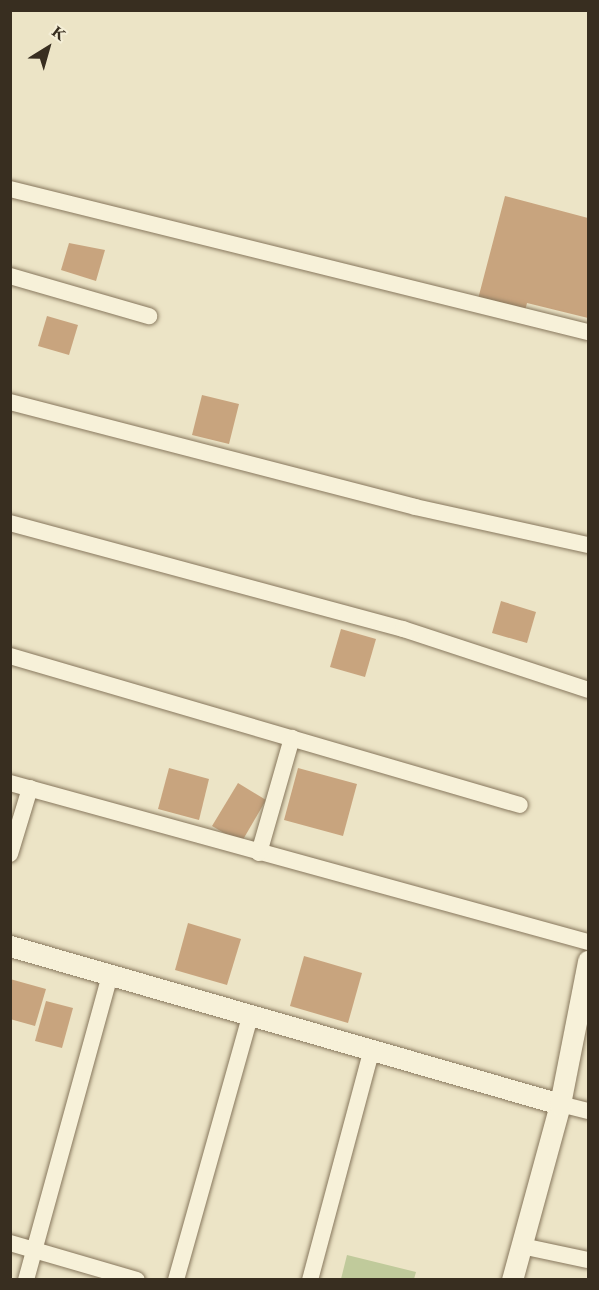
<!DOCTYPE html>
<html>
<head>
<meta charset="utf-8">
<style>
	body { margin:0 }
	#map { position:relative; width:599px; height:1290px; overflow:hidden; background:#ece4c6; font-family:"Times New Roman",serif }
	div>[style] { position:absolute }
	.green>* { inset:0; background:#c0ca9b }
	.building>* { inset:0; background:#c8a47e }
	.roads { filter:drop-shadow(0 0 2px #87775d) drop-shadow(0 0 2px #87775d) }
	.minor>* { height:16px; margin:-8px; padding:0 8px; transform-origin:8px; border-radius:8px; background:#f7f1d9 }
	.tertiary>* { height:21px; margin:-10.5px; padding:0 10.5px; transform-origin:10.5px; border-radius:10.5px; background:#f7f1d9 }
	span { translate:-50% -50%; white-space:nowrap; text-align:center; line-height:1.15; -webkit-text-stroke:5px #f4eed6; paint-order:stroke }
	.frame { position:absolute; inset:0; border:12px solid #382e20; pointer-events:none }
	.north { position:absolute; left:18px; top:18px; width:60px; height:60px; -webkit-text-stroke:4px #f4eed6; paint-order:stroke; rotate:37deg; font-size:16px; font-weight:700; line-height:24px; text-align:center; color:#382e20 }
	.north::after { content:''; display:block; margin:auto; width:21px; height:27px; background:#382e20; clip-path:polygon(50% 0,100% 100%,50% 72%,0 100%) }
</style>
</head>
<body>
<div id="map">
	<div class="green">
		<div style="clip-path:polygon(347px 1255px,416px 1272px,414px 1279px,341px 1279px)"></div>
	</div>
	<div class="building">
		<div style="clip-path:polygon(505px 196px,588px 218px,588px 318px,527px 303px,525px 311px,478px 299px)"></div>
		<div style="clip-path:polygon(69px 243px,105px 250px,96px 281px,61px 270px)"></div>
		<div style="clip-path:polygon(47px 316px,78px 325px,69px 355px,38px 346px)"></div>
		<div style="clip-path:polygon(202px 395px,239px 404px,229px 444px,192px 435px)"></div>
		<div style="clip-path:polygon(501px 601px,536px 612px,527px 643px,492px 633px)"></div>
		<div style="clip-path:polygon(341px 629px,376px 639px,365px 677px,330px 667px)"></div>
		<div style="clip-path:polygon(169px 768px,209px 779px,199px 820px,158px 809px)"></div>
		<div style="clip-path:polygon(298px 768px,357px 784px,343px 836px,284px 820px)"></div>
		<div style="clip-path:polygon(238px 783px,266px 800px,241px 843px,212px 826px)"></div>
		<div style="clip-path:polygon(188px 923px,241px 939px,227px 985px,175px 970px)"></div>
		<div style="clip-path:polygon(304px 956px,362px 973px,348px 1023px,290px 1006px)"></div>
		<div style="clip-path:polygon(10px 979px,46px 989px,35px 1026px,10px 1019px)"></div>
		<div style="clip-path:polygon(46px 1001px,73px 1008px,62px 1048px,35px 1041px)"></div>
	</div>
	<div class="roads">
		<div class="minor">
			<div style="left:10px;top:189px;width:595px;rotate:13.9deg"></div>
			<div style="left:10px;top:276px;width:145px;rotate:16.1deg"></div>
			<div style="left:10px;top:402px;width:418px;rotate:14.5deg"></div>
			<div style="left:415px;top:507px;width:177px;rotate:12.4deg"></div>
			<div style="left:10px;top:523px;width:407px;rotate:15.1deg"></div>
			<div style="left:403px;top:629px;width:195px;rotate:18.2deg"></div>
			<div style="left:10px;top:656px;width:531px;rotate:16.29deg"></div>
			<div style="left:10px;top:783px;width:599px;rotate:15.38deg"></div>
			<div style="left:259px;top:853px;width:120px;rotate:-74deg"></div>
			<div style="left:10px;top:854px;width:69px;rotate:-73.1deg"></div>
			<div style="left:560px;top:1104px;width:29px;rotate:14deg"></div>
			<div style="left:10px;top:1243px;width:132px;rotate:16.2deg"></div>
			<div style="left:522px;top:1246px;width:67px;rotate:12deg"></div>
			<div style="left:26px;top:1280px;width:315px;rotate:-74.6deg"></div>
			<div style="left:176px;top:1280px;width:273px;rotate:-74.3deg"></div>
			<div style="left:310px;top:1280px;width:235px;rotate:-75deg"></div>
		</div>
		<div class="tertiary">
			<div style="left:10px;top:946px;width:572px;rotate:16.03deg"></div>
			<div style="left:512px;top:1280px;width:182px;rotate:-74.7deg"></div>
			<div style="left:560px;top:1104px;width:146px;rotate:-78.9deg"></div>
		</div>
	</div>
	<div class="frame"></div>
	<div class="north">K</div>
</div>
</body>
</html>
